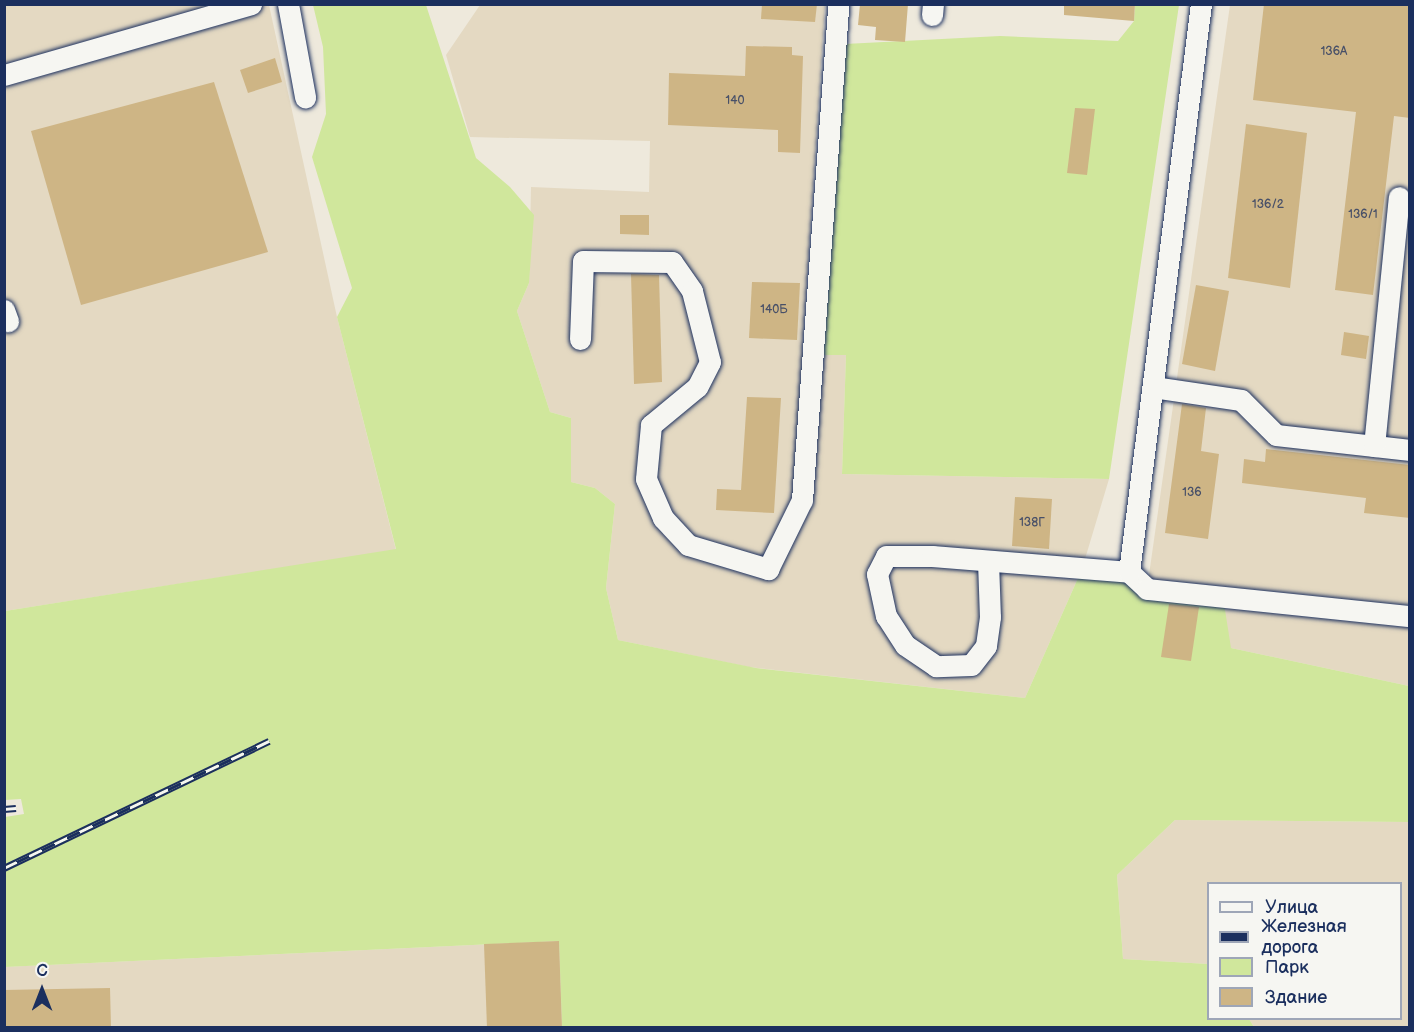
<!DOCTYPE html>
<html>
<head>
<meta charset="utf-8">
<style>
	body { margin:0 }
	#map { position:relative; width:1414px; height:1032px; overflow:hidden; background:#eee9dc; font-family:"Balsamiq Sans",sans-serif }
	div>[style] { position:absolute }
	.built>* { inset:0; background:#e4d9c2 }
	.green>* { inset:0; background:#d0e79c }
	.building>* { inset:0; background:#ceb585 }
	.roads { filter:drop-shadow(0 0 2px #1b2f5e) drop-shadow(0 0 2px #1b2f5e) }
	.minor>* { height:21px; margin:-10.5px; padding:0 10.5px; transform-origin:10.5px; border-radius:10.5px; background:#f6f6f2 }
	.rail>* { height:7px; margin-top:-3.5px; transform-origin:0; background:repeating-linear-gradient(90deg,#f6f6f2 0 14px,#1b2f5e 0 28px); box-sizing:border-box; border-block:2px solid #1b2f5e }
	span { translate:-50% -50%; white-space:nowrap; text-align:center; line-height:1.15; -webkit-text-stroke:5px #f6f6f2; paint-order:stroke }
	.number-label { font-size:12px; color:#485068 }
	.number-label span { -webkit-text-stroke-width:0 }
	.frame { position:absolute; inset:0; border:6px solid #1b2f5e; pointer-events:none }
	.legend { position:absolute; left:1207px; top:882px; width:195px; height:138px; box-sizing:border-box; background:#f6f6f2; border:2px solid #9ea6b7; margin:0; padding:8px 10px; list-style:none; font-size:18px; color:#1b2f5e }
	.legend li { display:flex; align-items:center; gap:12px; height:30px }
	.legend b { width:30px; border:2px solid #9ea6b7 }
	.north { position:absolute; left:12px; top:960px; width:60px; height:60px; -webkit-text-stroke:4px #f6f6f2; paint-order:stroke; rotate:0deg; font-size:16px; font-weight:700; line-height:24px; text-align:center; color:#1b2f5e }
	.north::after { content:''; display:block; margin:auto; width:21px; height:27px; background:#1b2f5e; clip-path:polygon(50% 0,100% 100%,50% 72%,0 100%) }
</style>
</head>
<body>
<div id="map">
	<div class="built">
		<div style="clip-path:polygon(5px 5px,269px 5px,337px 317px,396px 550px,5px 611px)"></div>
		<div style="clip-path:polygon(480px 5px,825px 5px,802px 352px,846px 355px,842px 474px,1109px 479px,1082px 569px,1025px 698px,749px 667px,618px 640px,606px 588px,615px 504px,595px 488px,571px 482px,571px 418px,550px 412px,517px 311px,529px 283px,531px 187px,649px 192px,650px 141px,470px 137px,446px 55px)"></div>
		<div style="clip-path:polygon(1230px 5px,1409px 5px,1409px 686px,1231px 648px,1147px 589px)"></div>
		<div style="clip-path:polygon(1175px 820px,1409px 822px,1409px 1027px,1254px 1027px,1249px 1019px,1400px 1018px,1400px 884px,1208px 884px,1208px 964px,1123px 959px,1117px 875px)"></div>
		<div style="clip-path:polygon(559px 941px,562px 1027px,5px 1027px,4px 967px)"></div>
	</div>
	<div class="green">
		<div style="clip-path:polygon(313px 5px,426px 5px,476px 158px,510px 187px,534px 215px,529px 283px,517px 311px,550px 412px,571px 418px,571px 482px,595px 488px,615px 504px,606px 588px,618px 640px,756px 668px,1025px 698px,1082px 569px,1147px 589px,1223px 597px,1231px 648px,1409px 686px,1409px 822px,1175px 820px,1117px 875px,1123px 959px,1208px 964px,1208px 1018px,1249px 1019px,1254px 1027px,562px 1027px,559px 941px,5px 967px,5px 817px,24px 814px,21px 799px,5px 800px,5px 611px,396px 549px,337px 317px,352px 288px,312px 157px,326px 114px,323px 47px)"></div>
		<div style="clip-path:polygon(1135px 5px,1179px 5px,1109px 479px,842px 474px,846px 355px,822px 355px,845px 44px,1000px 36px,1118px 41px,1134px 21px)"></div>
	</div>
	<div class="building">
		<div style="clip-path:polygon(762px 4px,817px 4px,815px 22px,761px 19px)"></div>
		<div style="clip-path:polygon(860px 4px,908px 4px,905px 42px,875px 40px,876px 27px,858px 25px)"></div>
		<div style="clip-path:polygon(1064px 4px,1135px 4px,1134px 21px,1064px 15px)"></div>
		<div style="clip-path:polygon(1264px 4px,1410px 4px,1410px 118px,1394px 116px,1373px 295px,1335px 290px,1356px 112px,1253px 100px)"></div>
		<div style="clip-path:polygon(746px 46px,792px 47px,792px 55px,803px 56px,800px 153px,778px 152px,778px 130px,668px 125px,669px 73px,745px 76px)"></div>
		<div style="clip-path:polygon(275px 58px,282px 82px,248px 93px,240px 70px)"></div>
		<div style="clip-path:polygon(214px 82px,268px 252px,81px 305px,31px 131px)"></div>
		<div style="clip-path:polygon(1075px 108px,1095px 109px,1087px 175px,1067px 173px)"></div>
		<div style="clip-path:polygon(1246px 124px,1307px 133px,1290px 288px,1228px 278px)"></div>
		<div style="clip-path:polygon(620px 215px,649px 215px,649px 235px,620px 234px)"></div>
		<div style="clip-path:polygon(631px 274px,659px 275px,662px 382px,634px 384px)"></div>
		<div style="clip-path:polygon(752px 282px,800px 283px,797px 340px,749px 338px)"></div>
		<div style="clip-path:polygon(1196px 285px,1229px 291px,1215px 371px,1182px 364px)"></div>
		<div style="clip-path:polygon(1344px 332px,1369px 336px,1366px 359px,1341px 355px)"></div>
		<div style="clip-path:polygon(747px 397px,781px 398px,774px 513px,716px 510px,717px 489px,741px 490px)"></div>
		<div style="clip-path:polygon(1182px 404px,1206px 408px,1201px 451px,1219px 454px,1208px 539px,1165px 533px)"></div>
		<div style="clip-path:polygon(1266px 449px,1410px 465px,1410px 518px,1364px 513px,1366px 498px,1242px 483px,1244px 459px,1265px 462px)"></div>
		<div style="clip-path:polygon(1015px 497px,1052px 499px,1049px 549px,1012px 546px)"></div>
		<div style="clip-path:polygon(1169px 604px,1199px 607px,1191px 661px,1161px 657px)"></div>
		<div style="clip-path:polygon(559px 941px,562px 1028px,487px 1028px,484px 944px)"></div>
		<div style="clip-path:polygon(110px 988px,111px 1028px,4px 1028px,4px 990px)"></div>
	</div>
	<div class="roads">
		<div class="minor">
			<div style="left:288px;top:4px;width:95px;rotate:79.6deg"></div>
			<div style="left:932px;top:15px;width:11px;rotate:-85deg"></div>
			<div style="left:4px;top:75px;width:257px;rotate:-16deg"></div>
			<div style="left:4px;top:310px;width:12px;rotate:70deg"></div>
			<div style="left:580px;top:339px;width:78px;rotate:-87.8deg"></div>
			<div style="left:583px;top:261px;width:89px;rotate:0.6deg"></div>
			<div style="left:672px;top:262px;width:35px;rotate:55deg"></div>
			<div style="left:692px;top:291px;width:73px;rotate:75.8deg"></div>
			<div style="left:710px;top:362px;width:28px;rotate:117deg"></div>
			<div style="left:697px;top:387px;width:60px;rotate:140.4deg"></div>
			<div style="left:651px;top:425px;width:54px;rotate:95.3deg"></div>
			<div style="left:646px;top:479px;width:43px;rotate:66.4deg"></div>
			<div style="left:663px;top:518px;width:37px;rotate:47deg"></div>
			<div style="left:688px;top:545px;width:84px;rotate:16.7deg"></div>
			<div style="left:768px;top:569px;width:77px;rotate:-63.8deg"></div>
			<div style="left:802px;top:500px;width:497px;rotate:-85.8deg"></div>
			<div style="left:1153px;top:387px;width:89px;rotate:8.4deg"></div>
			<div style="left:1241px;top:400px;width:49px;rotate:45deg"></div>
			<div style="left:1276px;top:435px;width:135px;rotate:6.4deg"></div>
			<div style="left:1374px;top:446px;width:250px;rotate:-84.3deg"></div>
			<div style="left:988px;top:561px;width:56px;rotate:88deg"></div>
			<div style="left:990px;top:617px;width:29px;rotate:98deg"></div>
			<div style="left:986px;top:646px;width:24px;rotate:128deg"></div>
			<div style="left:971px;top:665px;width:35px;rotate:178deg"></div>
			<div style="left:936px;top:666px;width:37px;rotate:-146deg"></div>
			<div style="left:905px;top:645px;width:35px;rotate:-123deg"></div>
			<div style="left:886px;top:616px;width:43px;rotate:-102.1deg"></div>
			<div style="left:877px;top:574px;width:20px;rotate:-63deg"></div>
			<div style="left:886px;top:556px;width:46px"></div>
			<div style="left:932px;top:556px;width:198px;rotate:4.6deg"></div>
			<div style="left:1129px;top:572px;width:25px;rotate:43deg"></div>
			<div style="left:1147px;top:589px;width:264px;rotate:5.9deg"></div>
			<div style="left:1129px;top:572px;width:573px;rotate:-82.78deg"></div>
		</div>
	</div>
	<div class="rail">
		<div style="left:4px;top:809px;width:12px;rotate:-5deg"></div>
		<div style="left:4px;top:868px;width:294px;rotate:-25.6deg"></div>
	</div>
	<div class="number-label">
		<span style="left:1334px;top:52px">136А</span>
		<span style="left:735px;top:101px">140</span>
		<span style="left:1268px;top:205px">136/2</span>
		<span style="left:1363px;top:215px">136/1</span>
		<span style="left:774px;top:310px">140Б</span>
		<span style="left:1192px;top:493px">136</span>
		<span style="left:1032px;top:523px">138Г</span>
	</div>
	<div class="frame"></div>
	<ul class="legend">
	<li><b style="height:8px;background:#f6f6f2"></b>Улица</li>
	<li><b style="height:8px;background:#1b2f5e"></b>Железная дорога</li>
	<li><b style="height:16px;background:#d0e79c"></b>Парк</li>
	<li><b style="height:16px;background:#ceb585"></b>Здание</li>
	</ul>
	<div class="north">С</div>
</div>
</body>
</html>
